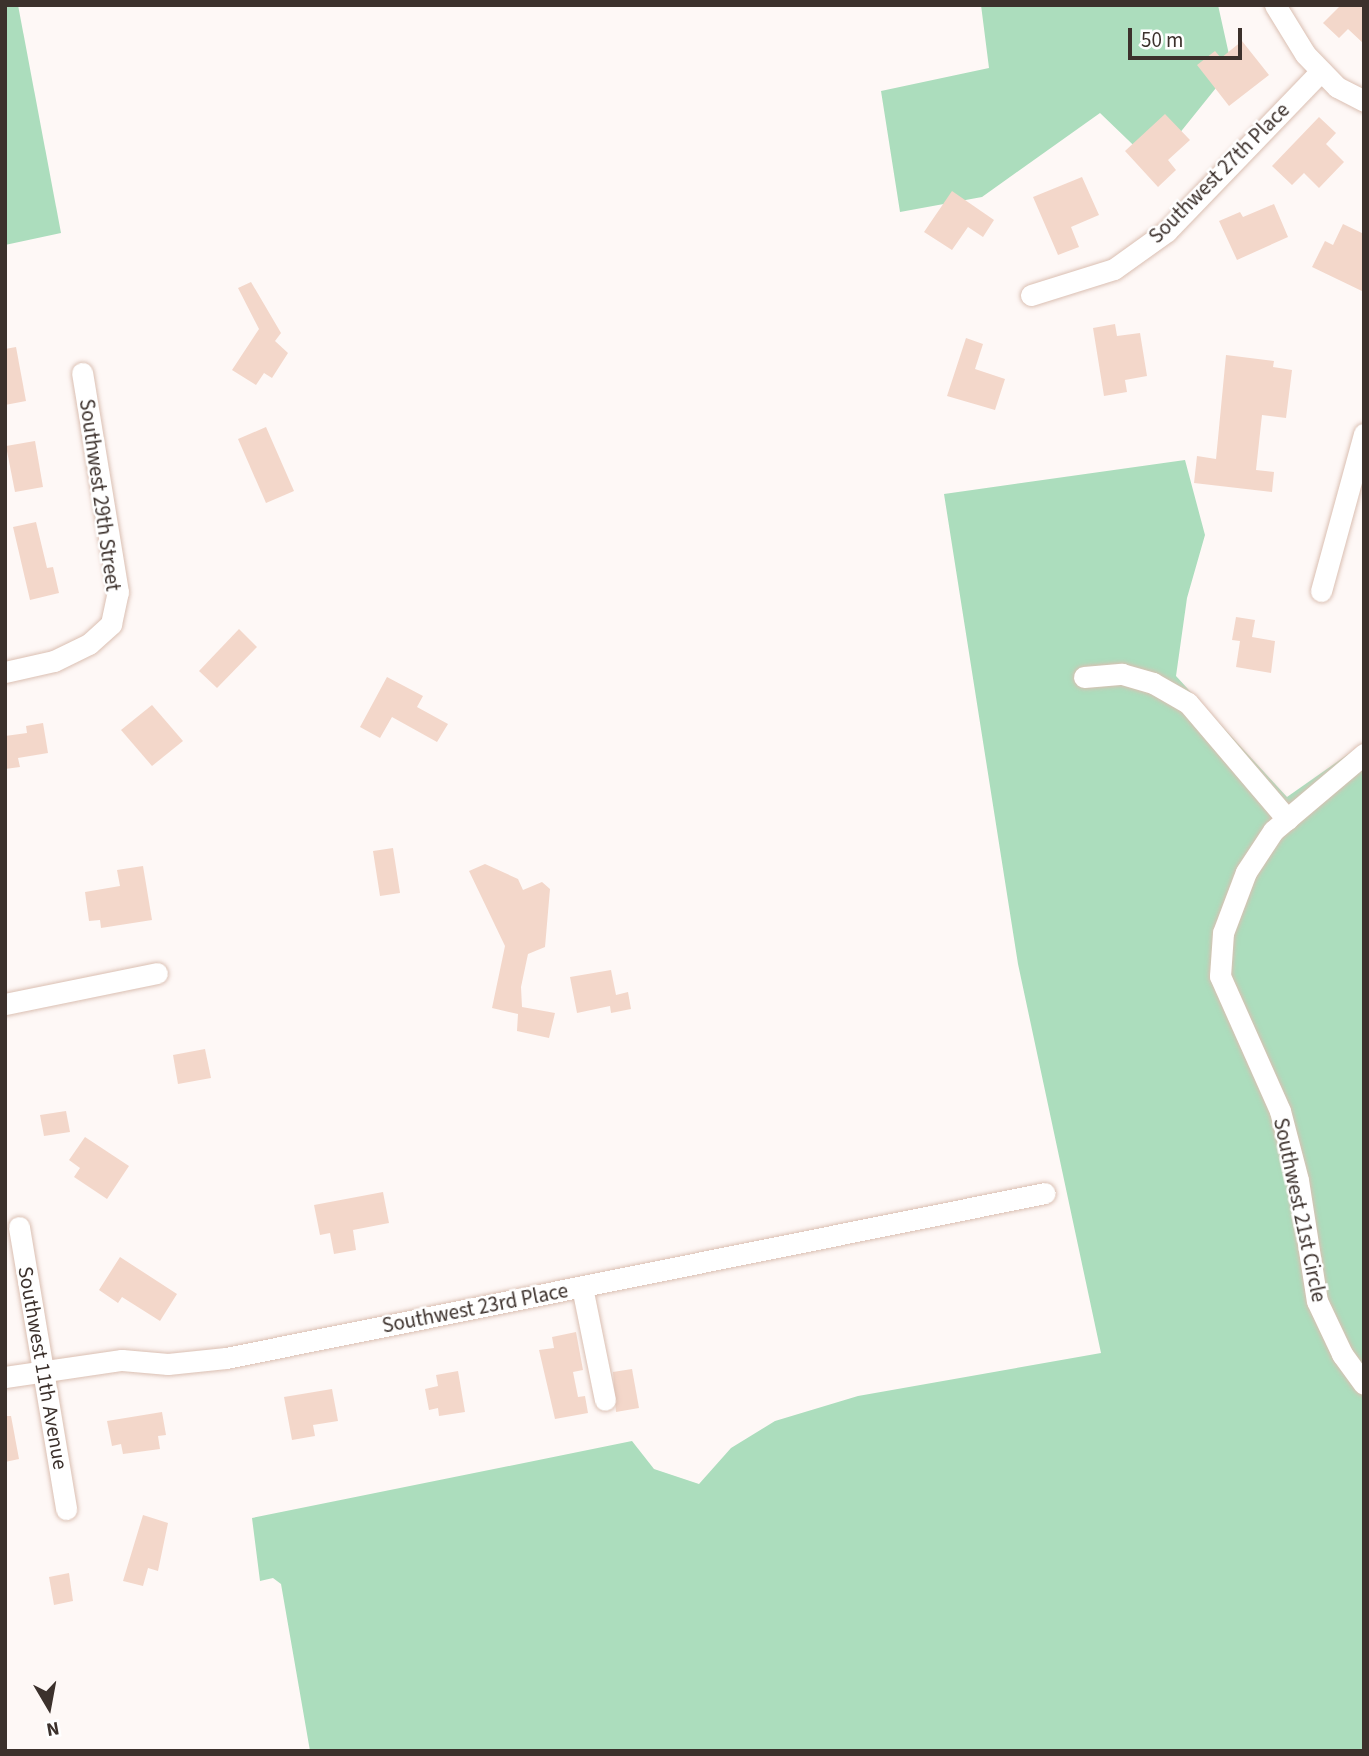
<!DOCTYPE html>
<html>
<head>
<meta charset="utf-8">
<style>
	body { margin:0 }
	#map { position:relative; width:1369px; height:1756px; overflow:hidden; background:#fef8f6; font-family:"Source Sans 3",sans-serif }
	div>[style] { position:absolute }
	.green>* { inset:0; background:#acddbd }
	.building>* { inset:0; background:#f3d7ca }
	.roads { filter:drop-shadow(0 0 2px #dabfb2) drop-shadow(0 0 2px #dabfb2) }
	.minor>* { height:21px; margin:-10.5px; padding:0 10.5px; transform-origin:10.5px; border-radius:10.5px; background:#fff }
	span { translate:-50% -50%; white-space:nowrap; text-align:center; line-height:1.15; -webkit-text-stroke:5px #fff; paint-order:stroke }
	.street-label { font-size:21px; color:#3c312c }
	.frame { position:absolute; inset:0; border:7px solid #3c312c; pointer-events:none }
	.north { position:absolute; left:14px; top:1672px; width:70px; height:70px; -webkit-text-stroke:5px #fff; paint-order:stroke; rotate:170deg; font-size:19px; font-weight:700; line-height:28px; text-align:center; color:#3c312c }
	.north::after { content:''; display:block; margin:auto; width:24px; height:32px; background:#3c312c; clip-path:polygon(50% 0,100% 100%,50% 72%,0 100%) }
	.scale { position:absolute; left:1128px; top:28px; width:114px; height:32px; box-sizing:border-box; border:4px solid #3c312c; border-top:0; padding-left:9px; font-size:21px; line-height:24px; white-space:nowrap; color:#3c312c; -webkit-text-stroke:5px #fff; paint-order:stroke }
</style>
</head>
<body>
<div id="map">
	<div class="green">
		<div style="clip-path:polygon(5px 5px,18px 5px,61px 233px,5px 245px)"></div>
		<div style="clip-path:polygon(981px 5px,1218px 5px,1232px 68px,1154px 165px,1100px 113px,982px 197px,900px 212px,881px 91px,989px 68px)"></div>
		<div style="clip-path:polygon(1185px 460px,1205px 535px,1187px 598px,1176px 676px,1287px 797px,1364px 743px,1364px 1751px,310px 1751px,281px 1584px,273px 1578px,260px 1581px,252px 1518px,632px 1441px,654px 1469px,699px 1484px,731px 1448px,775px 1421px,858px 1396px,1101px 1353px,1018px 964px,944px 494px)"></div>
	</div>
	<div class="building">
		<div style="clip-path:polygon(1341px 5px,1364px 5px,1364px 44px,1348px 29px,1339px 38px,1323px 23px)"></div>
		<div style="clip-path:polygon(1242px 41px,1269px 75px,1229px 106px,1197px 65px,1215px 51px,1221px 58px)"></div>
		<div style="clip-path:polygon(1165px 114px,1190px 140px,1168px 160px,1176px 170px,1158px 187px,1125px 151px)"></div>
		<div style="clip-path:polygon(1319px 117px,1336px 133px,1326px 144px,1344px 162px,1319px 188px,1304px 173px,1292px 185px,1272px 166px)"></div>
		<div style="clip-path:polygon(1082px 177px,1099px 215px,1071px 227px,1079px 247px,1058px 255px,1033px 197px)"></div>
		<div style="clip-path:polygon(952px 191px,994px 220px,983px 237px,968px 227px,952px 250px,924px 232px)"></div>
		<div style="clip-path:polygon(1274px 204px,1288px 237px,1237px 260px,1219px 221px,1240px 212px,1243px 217px)"></div>
		<div style="clip-path:polygon(1343px 224px,1364px 234px,1364px 292px,1312px 267px,1325px 241px,1333px 245px)"></div>
		<div style="clip-path:polygon(251px 282px,281px 333px,275px 341px,288px 353px,272px 378px,264px 373px,256px 385px,232px 370px,259px 329px,238px 288px)"></div>
		<div style="clip-path:polygon(1115px 324px,1117px 336px,1140px 333px,1147px 376px,1125px 380px,1127px 392px,1104px 396px,1093px 328px)"></div>
		<div style="clip-path:polygon(966px 338px,983px 344px,975px 369px,1005px 379px,995px 410px,947px 396px)"></div>
		<div style="clip-path:polygon(16px 347px,26px 401px,5px 405px,5px 349px)"></div>
		<div style="clip-path:polygon(1226px 355px,1274px 361px,1273px 367px,1292px 370px,1286px 418px,1262px 415px,1256px 470px,1274px 472px,1272px 492px,1194px 483px,1197px 456px,1216px 459px)"></div>
		<div style="clip-path:polygon(266px 427px,294px 491px,266px 503px,238px 439px)"></div>
		<div style="clip-path:polygon(35px 441px,43px 487px,15px 492px,6px 446px)"></div>
		<div style="clip-path:polygon(36px 522px,47px 568px,53px 567px,59px 593px,30px 600px,13px 527px)"></div>
		<div style="clip-path:polygon(1236px 617px,1255px 620px,1252px 637px,1275px 641px,1271px 673px,1236px 667px,1240px 641px,1232px 640px)"></div>
		<div style="clip-path:polygon(239px 629px,257px 647px,217px 688px,199px 671px)"></div>
		<div style="clip-path:polygon(387px 677px,423px 696px,417px 707px,448px 724px,437px 742px,392px 717px,380px 738px,360px 727px)"></div>
		<div style="clip-path:polygon(152px 705px,183px 741px,152px 766px,121px 730px)"></div>
		<div style="clip-path:polygon(43px 723px,48px 753px,18px 758px,20px 767px,5px 769px,5px 736px,27px 733px,26px 726px)"></div>
		<div style="clip-path:polygon(393px 848px,400px 893px,380px 896px,373px 851px)"></div>
		<div style="clip-path:polygon(485px 864px,518px 879px,523px 890px,542px 882px,550px 889px,545px 947px,528px 954px,521px 987px,522px 1007px,555px 1013px,549px 1038px,517px 1031px,518px 1014px,492px 1008px,505px 946px,469px 871px)"></div>
		<div style="clip-path:polygon(143px 866px,152px 920px,101px 928px,100px 920px,89px 921px,85px 892px,120px 886px,117px 870px)"></div>
		<div style="clip-path:polygon(611px 970px,616px 995px,628px 992px,631px 1009px,611px 1013px,610px 1006px,577px 1013px,570px 977px)"></div>
		<div style="clip-path:polygon(205px 1049px,211px 1078px,178px 1084px,173px 1055px)"></div>
		<div style="clip-path:polygon(66px 1111px,70px 1132px,44px 1136px,40px 1115px)"></div>
		<div style="clip-path:polygon(85px 1137px,129px 1166px,107px 1199px,74px 1177px,80px 1168px,69px 1160px)"></div>
		<div style="clip-path:polygon(383px 1192px,389px 1223px,353px 1230px,356px 1250px,334px 1254px,330px 1233px,320px 1235px,314px 1205px)"></div>
		<div style="clip-path:polygon(120px 1257px,177px 1294px,160px 1321px,122px 1297px,118px 1303px,99px 1290px)"></div>
		<div style="clip-path:polygon(576px 1332px,583px 1370px,573px 1372px,578px 1397px,585px 1396px,588px 1413px,555px 1419px,539px 1350px,554px 1348px,552px 1337px)"></div>
		<div style="clip-path:polygon(632px 1369px,639px 1408px,616px 1412px,613px 1372px)"></div>
		<div style="clip-path:polygon(458px 1371px,465px 1412px,439px 1416px,438px 1408px,429px 1410px,425px 1389px,438px 1386px,436px 1375px)"></div>
		<div style="clip-path:polygon(332px 1389px,338px 1421px,313px 1425px,315px 1436px,292px 1440px,284px 1397px)"></div>
		<div style="clip-path:polygon(162px 1412px,166px 1435px,158px 1436px,160px 1449px,123px 1454px,121px 1444px,112px 1446px,107px 1421px)"></div>
		<div style="clip-path:polygon(5px 1416px,11px 1416px,19px 1459px,5px 1462px)"></div>
		<div style="clip-path:polygon(143px 1515px,168px 1523px,158px 1571px,148px 1568px,143px 1586px,123px 1581px)"></div>
		<div style="clip-path:polygon(69px 1573px,73px 1601px,54px 1605px,49px 1577px)"></div>
	</div>
	<div class="roads">
		<div class="minor">
			<div style="left:1275px;top:5px;width:57px;rotate:58.5deg"></div>
			<div style="left:1305px;top:54px;width:46px;rotate:45.9deg"></div>
			<div style="left:1337px;top:87px;width:30px;rotate:27deg"></div>
			<div style="left:1031px;top:295px;width:87px;rotate:-17.4deg"></div>
			<div style="left:1114px;top:269px;width:65px;rotate:-35.6deg"></div>
			<div style="left:1167px;top:231px;width:222px;rotate:-46.1deg"></div>
			<div style="left:1321px;top:591px;width:163px;rotate:-74.7deg"></div>
			<div style="left:5px;top:672px;width:50px;rotate:-12.7deg"></div>
			<div style="left:54px;top:661px;width:39px;rotate:-26deg"></div>
			<div style="left:89px;top:644px;width:30px;rotate:-42deg"></div>
			<div style="left:111px;top:624px;width:33px;rotate:-78deg"></div>
			<div style="left:118px;top:592px;width:222px;rotate:-99.3deg"></div>
			<div style="left:1084px;top:677px;width:38px;rotate:-5deg"></div>
			<div style="left:1122px;top:674px;width:32px;rotate:16deg"></div>
			<div style="left:1153px;top:683px;width:40px;rotate:29.7deg"></div>
			<div style="left:1188px;top:703px;width:153px;rotate:49.5deg"></div>
			<div style="left:1364px;top:754px;width:119px;rotate:139.8deg"></div>
			<div style="left:1273px;top:831px;width:49px;rotate:123.4deg"></div>
			<div style="left:1246px;top:872px;width:65px;rotate:110.7deg"></div>
			<div style="left:1223px;top:933px;width:43px;rotate:94deg"></div>
			<div style="left:1220px;top:976px;width:148px;rotate:66deg"></div>
			<div style="left:1280px;top:1111px;width:71px;rotate:75.4deg"></div>
			<div style="left:1298px;top:1180px;width:122px;rotate:81.1deg"></div>
			<div style="left:1317px;top:1301px;width:59px;rotate:64.7deg"></div>
			<div style="left:1342px;top:1354px;width:37px;rotate:54deg"></div>
			<div style="left:5px;top:1004px;width:155px;rotate:-11.5deg"></div>
			<div style="left:19px;top:1227px;width:286px;rotate:80.5deg"></div>
			<div style="left:582px;top:1287px;width:115px;rotate:78.5deg"></div>
			<div style="left:5px;top:1377px;width:118px;rotate:-8.3deg"></div>
			<div style="left:122px;top:1360px;width:46px;rotate:5deg"></div>
			<div style="left:168px;top:1364px;width:58px;rotate:-5.9deg"></div>
			<div style="left:226px;top:1358px;width:835px;rotate:-11.39deg"></div>
		</div>
	</div>
	<div class="street-label">
		<span style="left:1219px;top:173px;rotate:-45deg">Southwest 27th Place</span>
		<span style="left:100px;top:495px;rotate:82deg">Southwest 29th Street</span>
		<span style="left:1300px;top:1210px;rotate:78deg">Southwest 21st Circle</span>
		<span style="left:475px;top:1308px;rotate:-11deg">Southwest 23rd Place</span>
		<span style="left:43px;top:1368px;rotate:80deg">Southwest 11th Avenue</span>
	</div>
	<div class="frame"></div>
	<div class="north">N</div>
	<div class="scale">50 m</div>
</div>
</body>
</html>
